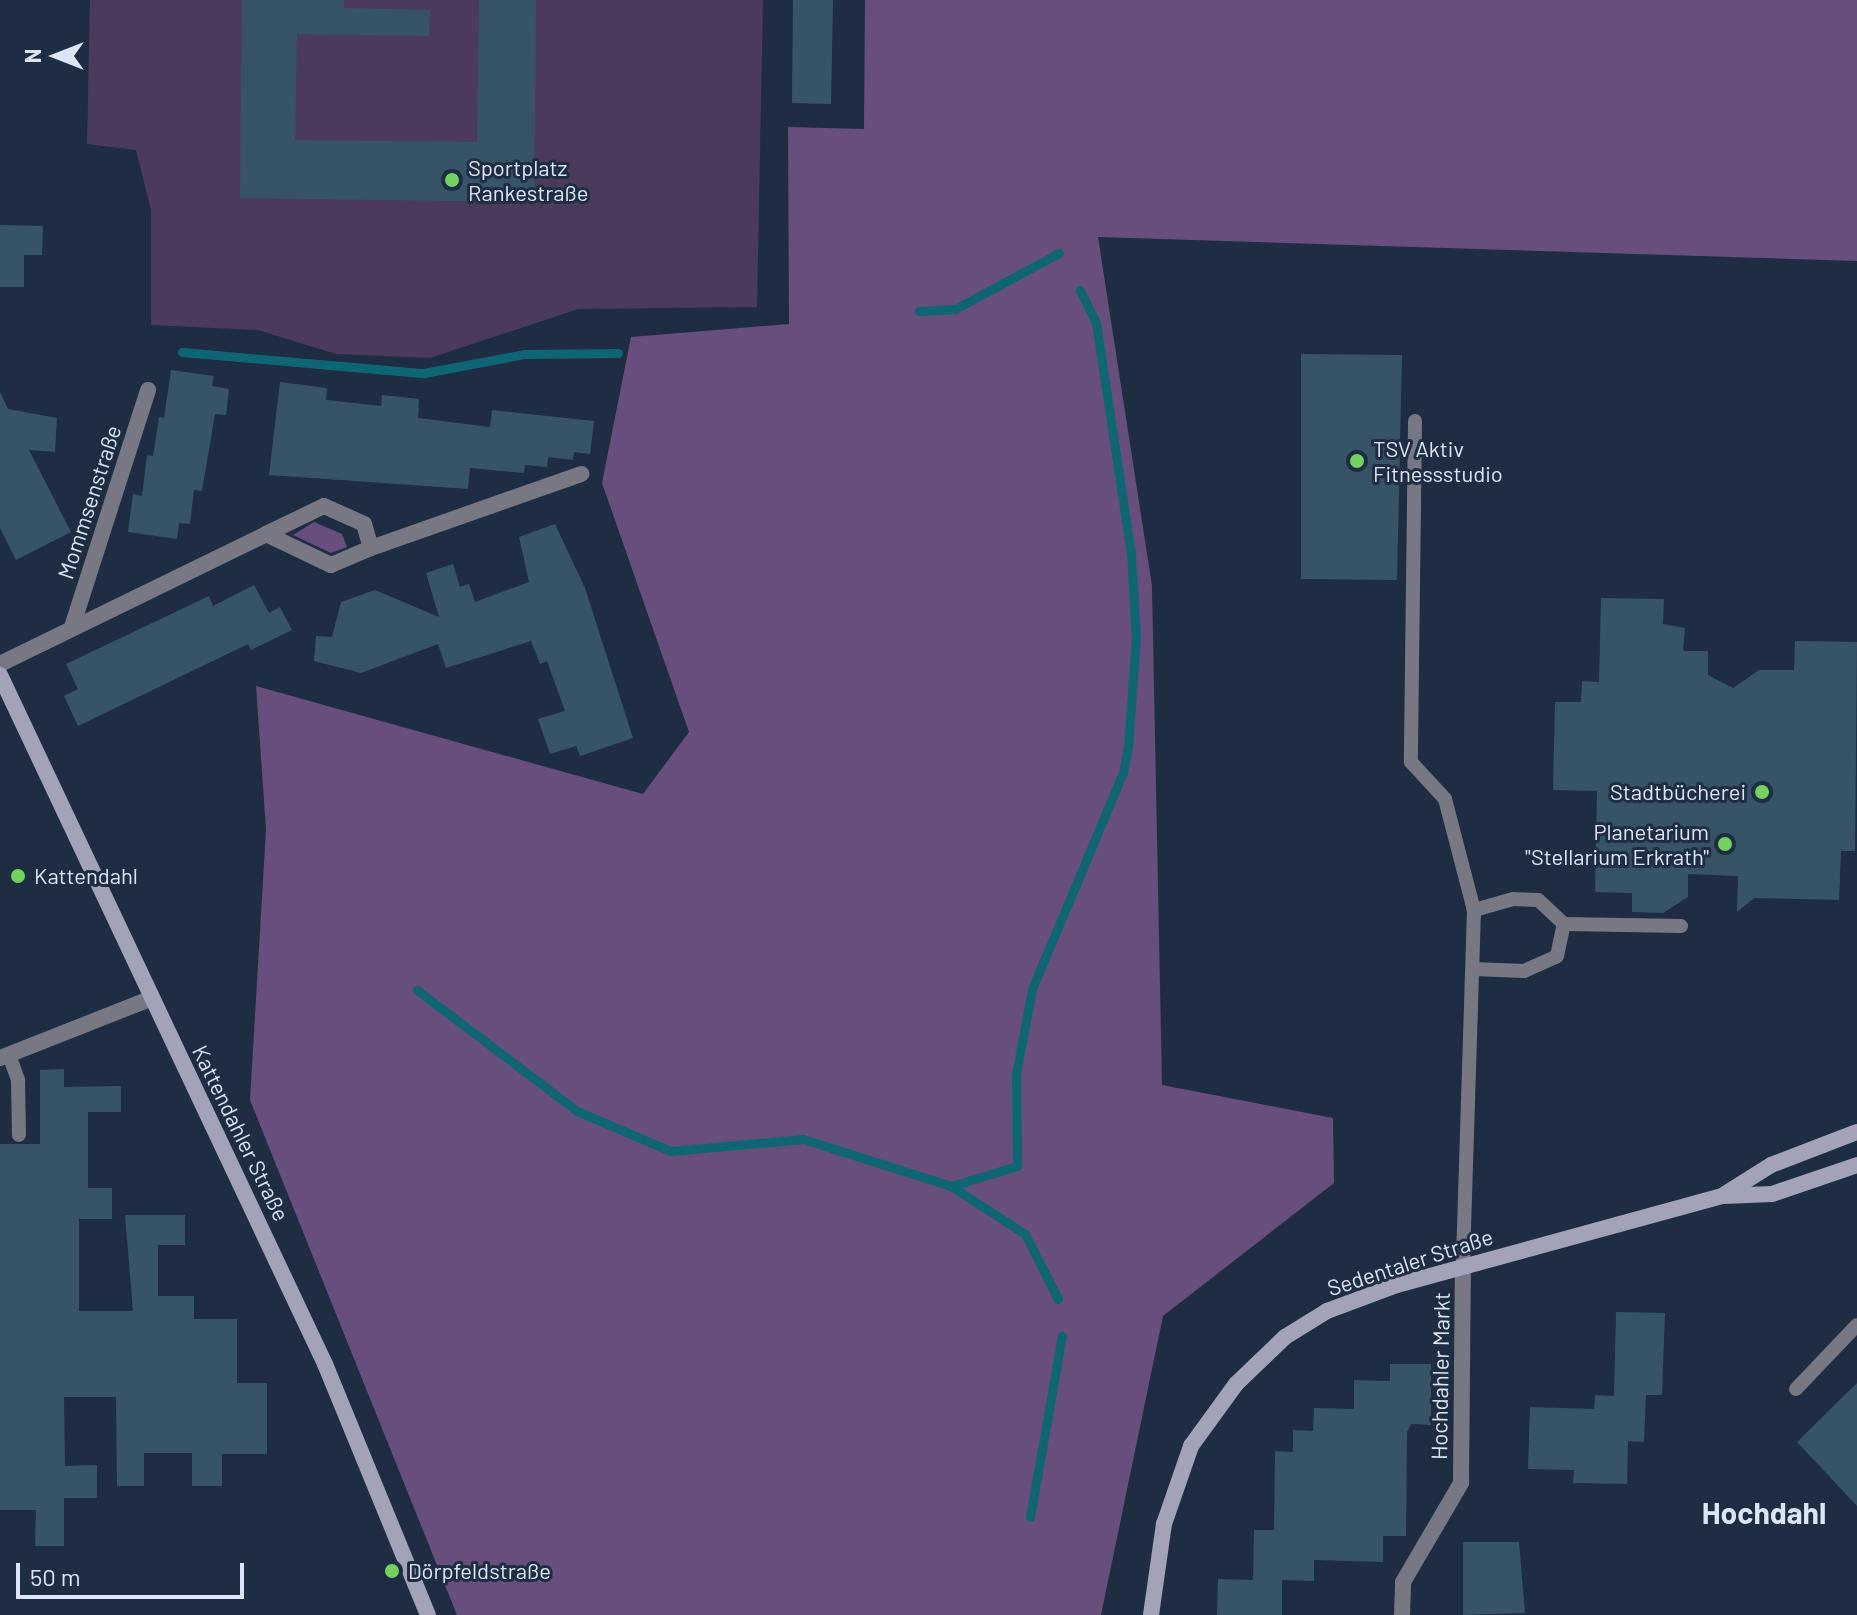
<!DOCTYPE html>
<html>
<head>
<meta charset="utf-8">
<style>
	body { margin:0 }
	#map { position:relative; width:1857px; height:1615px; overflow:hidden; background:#1f2d43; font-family:Barlow,sans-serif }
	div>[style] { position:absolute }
	.green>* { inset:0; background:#4c3a5b }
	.forest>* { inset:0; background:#674e7c }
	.stream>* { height:9px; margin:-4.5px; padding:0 4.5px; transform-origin:4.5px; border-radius:4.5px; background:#0d6674 }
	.building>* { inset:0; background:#375466 }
	.lane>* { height:14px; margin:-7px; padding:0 7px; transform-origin:7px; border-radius:7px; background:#787885 }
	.street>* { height:16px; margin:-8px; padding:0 8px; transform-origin:8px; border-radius:8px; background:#787885 }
	.secondary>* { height:16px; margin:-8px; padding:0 8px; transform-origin:8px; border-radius:8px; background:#a2a3b8 }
	.dots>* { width:22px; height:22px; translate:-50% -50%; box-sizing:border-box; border:4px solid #1f2d43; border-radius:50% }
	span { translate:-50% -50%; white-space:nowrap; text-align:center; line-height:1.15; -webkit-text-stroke:6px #1f2d43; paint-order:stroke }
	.poi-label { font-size:22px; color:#dce5f4 }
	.left { translate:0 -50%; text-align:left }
	.right { translate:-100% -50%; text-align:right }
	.street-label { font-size:22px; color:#dce5f4 }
	.district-label { font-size:30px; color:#dce5f4; font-weight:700 }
	.north { position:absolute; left:16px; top:16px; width:80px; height:80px; -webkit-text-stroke:6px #1f2d43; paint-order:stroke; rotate:270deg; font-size:22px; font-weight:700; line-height:32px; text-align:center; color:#dce5f4 }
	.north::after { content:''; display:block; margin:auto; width:28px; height:36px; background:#dce5f4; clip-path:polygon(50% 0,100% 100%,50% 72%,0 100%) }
	.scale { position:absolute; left:16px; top:1563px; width:228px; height:36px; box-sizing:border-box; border:4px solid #dce5f4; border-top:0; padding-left:10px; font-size:24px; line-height:28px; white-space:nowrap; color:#dce5f4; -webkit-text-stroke:6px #1f2d43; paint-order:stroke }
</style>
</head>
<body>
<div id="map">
	<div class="green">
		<div style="clip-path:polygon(90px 0,763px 0,757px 307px,578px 309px,430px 358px,336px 354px,258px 330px,151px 325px,151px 210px,136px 150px,87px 144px)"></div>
	</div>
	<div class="forest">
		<div style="clip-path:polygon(865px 0,1857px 0,1857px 261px,1098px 237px,1152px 586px,1162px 1085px,1333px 1118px,1334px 1183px,1163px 1316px,1101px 1615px,457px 1615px,250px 1100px,266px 830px,256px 686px,643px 794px,689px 732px,602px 483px,631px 337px,789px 324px,788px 127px,864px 129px)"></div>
		<div style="clip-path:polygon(314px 522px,342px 534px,347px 547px,331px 553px,293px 535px)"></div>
	</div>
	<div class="stream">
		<div style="left:919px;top:311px;width:36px;rotate:-3deg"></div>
		<div style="left:955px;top:309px;width:118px;rotate:-28.3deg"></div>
		<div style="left:182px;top:352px;width:243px;rotate:5deg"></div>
		<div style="left:424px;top:373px;width:103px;rotate:-10.7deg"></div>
		<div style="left:525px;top:354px;width:93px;rotate:-0.6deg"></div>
		<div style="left:417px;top:990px;width:201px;rotate:37.1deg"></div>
		<div style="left:577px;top:1111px;width:102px;rotate:23.1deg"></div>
		<div style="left:671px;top:1151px;width:133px;rotate:-5.2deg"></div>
		<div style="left:803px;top:1139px;width:155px;rotate:17.6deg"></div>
		<div style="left:951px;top:1186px;width:88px;rotate:33deg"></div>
		<div style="left:1025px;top:1234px;width:73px;rotate:63.1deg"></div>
		<div style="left:951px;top:1186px;width:69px;rotate:-16.9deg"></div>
		<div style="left:1017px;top:1166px;width:92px;rotate:-90.6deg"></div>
		<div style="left:1016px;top:1074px;width:86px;rotate:-79.3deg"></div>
		<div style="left:1032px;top:989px;width:234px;rotate:-67.2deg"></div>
		<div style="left:1123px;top:773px;width:26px;rotate:-79deg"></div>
		<div style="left:1128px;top:747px;width:109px;rotate:-85.8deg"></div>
		<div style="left:1136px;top:638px;width:84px;rotate:-93.4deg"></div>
		<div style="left:1131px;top:554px;width:234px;rotate:-98.6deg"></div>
		<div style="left:1096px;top:323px;width:37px;rotate:-116deg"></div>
		<div style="left:1030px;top:1517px;width:184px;rotate:-80deg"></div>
	</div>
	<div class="building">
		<div style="clip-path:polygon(242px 0,344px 0,344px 8px,430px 10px,429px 36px,297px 34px,295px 140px,477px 142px,479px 0,536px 0,534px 202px,240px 198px)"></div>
		<div style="clip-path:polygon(793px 0,833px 0,831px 104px,792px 103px)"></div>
		<div style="clip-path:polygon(0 225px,43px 226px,42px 255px,24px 255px,24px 287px,0 287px)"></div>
		<div style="clip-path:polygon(1301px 354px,1402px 355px,1397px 580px,1301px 579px)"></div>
		<div style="clip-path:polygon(171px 370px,214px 376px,212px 386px,229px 389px,226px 415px,215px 414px,202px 491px,194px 490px,190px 524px,179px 523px,177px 539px,128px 532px,133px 494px,142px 496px,147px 455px,153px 456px,159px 417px,164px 418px)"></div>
		<div style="clip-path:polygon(280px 382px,327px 388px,326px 400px,381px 406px,382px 395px,419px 399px,418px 418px,490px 427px,492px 410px,594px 421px,590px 454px,574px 452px,573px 460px,548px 457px,547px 467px,525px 465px,524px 473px,470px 468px,468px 489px,269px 475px)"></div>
		<div style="clip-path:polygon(0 392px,8px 409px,57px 418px,55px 452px,29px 450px,71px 532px,16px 560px,0 528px)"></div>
		<div style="clip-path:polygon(555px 524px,585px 588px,633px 738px,580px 756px,576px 746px,550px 754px,538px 719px,565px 711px,547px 661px,540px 664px,531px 641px,446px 668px,438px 644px,361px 673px,314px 661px,316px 636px,332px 637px,341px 602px,375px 590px,439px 617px,426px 573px,453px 564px,460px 587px,469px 584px,475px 602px,529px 582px,519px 537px)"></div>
		<div style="clip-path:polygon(254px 585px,269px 613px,280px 607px,292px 630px,251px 650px,248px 644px,78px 726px,64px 696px,78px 689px,66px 664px,209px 596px,213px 606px)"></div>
		<div style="clip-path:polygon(1601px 598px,1664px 599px,1663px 624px,1685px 628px,1683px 651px,1708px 651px,1708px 675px,1733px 688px,1759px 670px,1794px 670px,1795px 641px,1857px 642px,1855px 851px,1841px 851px,1839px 900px,1754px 898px,1737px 912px,1738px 876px,1688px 874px,1688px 897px,1663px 913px,1632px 912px,1632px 893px,1595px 892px,1597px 791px,1553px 790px,1555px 702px,1581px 702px,1582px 681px,1599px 682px)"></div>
		<div style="clip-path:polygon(64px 1069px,64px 1087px,121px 1086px,121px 1112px,88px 1112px,88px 1188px,112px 1188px,112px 1219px,79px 1219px,79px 1311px,133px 1311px,125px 1215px,185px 1215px,185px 1245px,158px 1245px,158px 1296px,194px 1296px,194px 1319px,237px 1319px,237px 1383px,267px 1383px,267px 1454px,222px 1454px,222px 1486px,192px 1486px,192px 1453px,144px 1453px,144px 1486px,117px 1486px,116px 1397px,64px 1397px,65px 1466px,97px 1465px,97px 1498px,64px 1498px,64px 1546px,35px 1546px,36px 1510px,0 1510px,0 1144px,40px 1144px,40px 1070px)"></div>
		<div style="clip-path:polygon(1616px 1312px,1665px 1313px,1662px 1395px,1646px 1395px,1644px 1442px,1628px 1441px,1627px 1484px,1573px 1483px,1574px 1470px,1528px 1469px,1530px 1407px,1594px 1409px,1595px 1395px,1614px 1396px)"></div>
		<div style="clip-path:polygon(1390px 1364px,1431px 1364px,1431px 1425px,1411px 1424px,1407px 1432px,1406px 1536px,1383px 1536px,1383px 1562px,1314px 1560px,1314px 1581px,1282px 1580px,1282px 1615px,1217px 1615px,1218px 1579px,1253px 1580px,1254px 1530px,1274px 1530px,1275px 1451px,1293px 1452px,1293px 1430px,1313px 1431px,1314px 1408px,1354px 1409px,1354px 1380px,1390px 1381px)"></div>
		<div style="clip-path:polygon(1857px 1383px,1857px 1506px,1797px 1442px)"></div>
		<div style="clip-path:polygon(1463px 1542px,1519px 1542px,1525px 1613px,1463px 1615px)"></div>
	</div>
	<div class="lane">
		<div style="left:1415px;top:421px;width:341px;rotate:90.7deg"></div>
		<div style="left:1411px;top:762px;width:50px;rotate:47.4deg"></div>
		<div style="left:1445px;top:799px;width:115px;rotate:75.4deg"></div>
		<div style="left:1474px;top:910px;width:356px;rotate:91.8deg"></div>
		<div style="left:1564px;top:924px;width:117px;rotate:1deg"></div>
		<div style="left:1473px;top:969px;width:51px;rotate:2.2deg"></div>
		<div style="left:1524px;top:971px;width:36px;rotate:-24deg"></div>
		<div style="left:1557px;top:956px;width:33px;rotate:-78deg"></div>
		<div style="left:1564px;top:924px;width:35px;rotate:-137deg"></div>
		<div style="left:1538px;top:900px;width:25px;rotate:-178deg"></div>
		<div style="left:1513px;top:899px;width:41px;rotate:164.2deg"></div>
		<div style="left:9px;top:1055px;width:27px;rotate:70deg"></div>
		<div style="left:18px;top:1080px;width:55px;rotate:89deg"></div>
		<div style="left:1796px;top:1389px;width:88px;rotate:-46.4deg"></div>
	</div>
	<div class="street">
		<div style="left:266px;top:534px;width:64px;rotate:-25.8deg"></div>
		<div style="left:324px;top:506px;width:44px;rotate:24.2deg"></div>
		<div style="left:364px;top:524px;width:25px;rotate:74deg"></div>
		<div style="left:371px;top:548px;width:223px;rotate:-19.4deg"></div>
		<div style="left:72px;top:627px;width:249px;rotate:-72.2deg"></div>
		<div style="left:0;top:664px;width:296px;rotate:-26deg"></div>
		<div style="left:266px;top:534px;width:72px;rotate:25.5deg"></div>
		<div style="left:331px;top:565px;width:43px;rotate:-23deg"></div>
		<div style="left:0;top:1058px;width:163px;rotate:-21.5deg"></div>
		<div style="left:1402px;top:1615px;width:33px;rotate:-88deg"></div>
		<div style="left:1403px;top:1582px;width:115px;rotate:-59.6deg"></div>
		<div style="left:1461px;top:1483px;width:217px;rotate:-89.5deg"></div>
	</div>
	<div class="secondary">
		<div style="left:0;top:675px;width:762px;rotate:64.75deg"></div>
		<div style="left:325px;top:1364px;width:271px;rotate:67.7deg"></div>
		<div style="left:1725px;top:1194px;width:54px;rotate:-32.2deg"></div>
		<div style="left:1771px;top:1165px;width:92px;rotate:-21deg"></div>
		<div style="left:1151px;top:1615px;width:92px;rotate:-81.9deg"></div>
		<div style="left:1164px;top:1524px;width:83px;rotate:-70.9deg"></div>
		<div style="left:1191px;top:1446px;width:77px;rotate:-54deg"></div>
		<div style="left:1236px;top:1384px;width:68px;rotate:-43.8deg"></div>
		<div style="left:1285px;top:1337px;width:49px;rotate:-31.8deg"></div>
		<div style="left:1327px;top:1311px;width:75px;rotate:-20.4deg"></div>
		<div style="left:1397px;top:1285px;width:338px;rotate:-15.3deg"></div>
		<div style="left:1723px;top:1196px;width:49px;rotate:-2.3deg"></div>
		<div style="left:1772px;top:1194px;width:90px;rotate:-18.8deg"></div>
	</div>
	<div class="dots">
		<div style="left:452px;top:180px;background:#72d25d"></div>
		<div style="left:1357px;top:461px;background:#72d25d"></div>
		<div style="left:1762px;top:792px;background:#72d25d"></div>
		<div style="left:1725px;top:844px;background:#72d25d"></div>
		<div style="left:18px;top:876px;background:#72d25d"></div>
		<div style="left:392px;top:1571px;background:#72d25d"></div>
	</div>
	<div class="poi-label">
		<span class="left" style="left:468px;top:180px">Sportplatz<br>Rankestraße</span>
		<span class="left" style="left:1373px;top:461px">TSV Aktiv<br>Fitnessstudio</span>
		<span class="right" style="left:1746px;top:792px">Stadtbücherei</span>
		<span class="right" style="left:1709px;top:844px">Planetarium<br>"Stellarium Erkrath"</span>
		<span class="left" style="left:34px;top:876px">Kattendahl</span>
		<span class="left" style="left:408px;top:1571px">Dörpfeldstraße</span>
	</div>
	<div class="street-label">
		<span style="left:89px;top:502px;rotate:-72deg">Mommsenstraße</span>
		<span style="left:241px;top:1133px;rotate:64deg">Kattendahler Straße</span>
		<span style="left:1410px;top:1262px;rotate:-18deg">Sedentaler Straße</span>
		<span style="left:1440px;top:1376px;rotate:-89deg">Hochdahler Markt</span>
	</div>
	<div class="district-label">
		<span style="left:1764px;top:1512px">Hochdahl</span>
	</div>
	<div class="north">N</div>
	<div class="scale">50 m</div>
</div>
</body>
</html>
